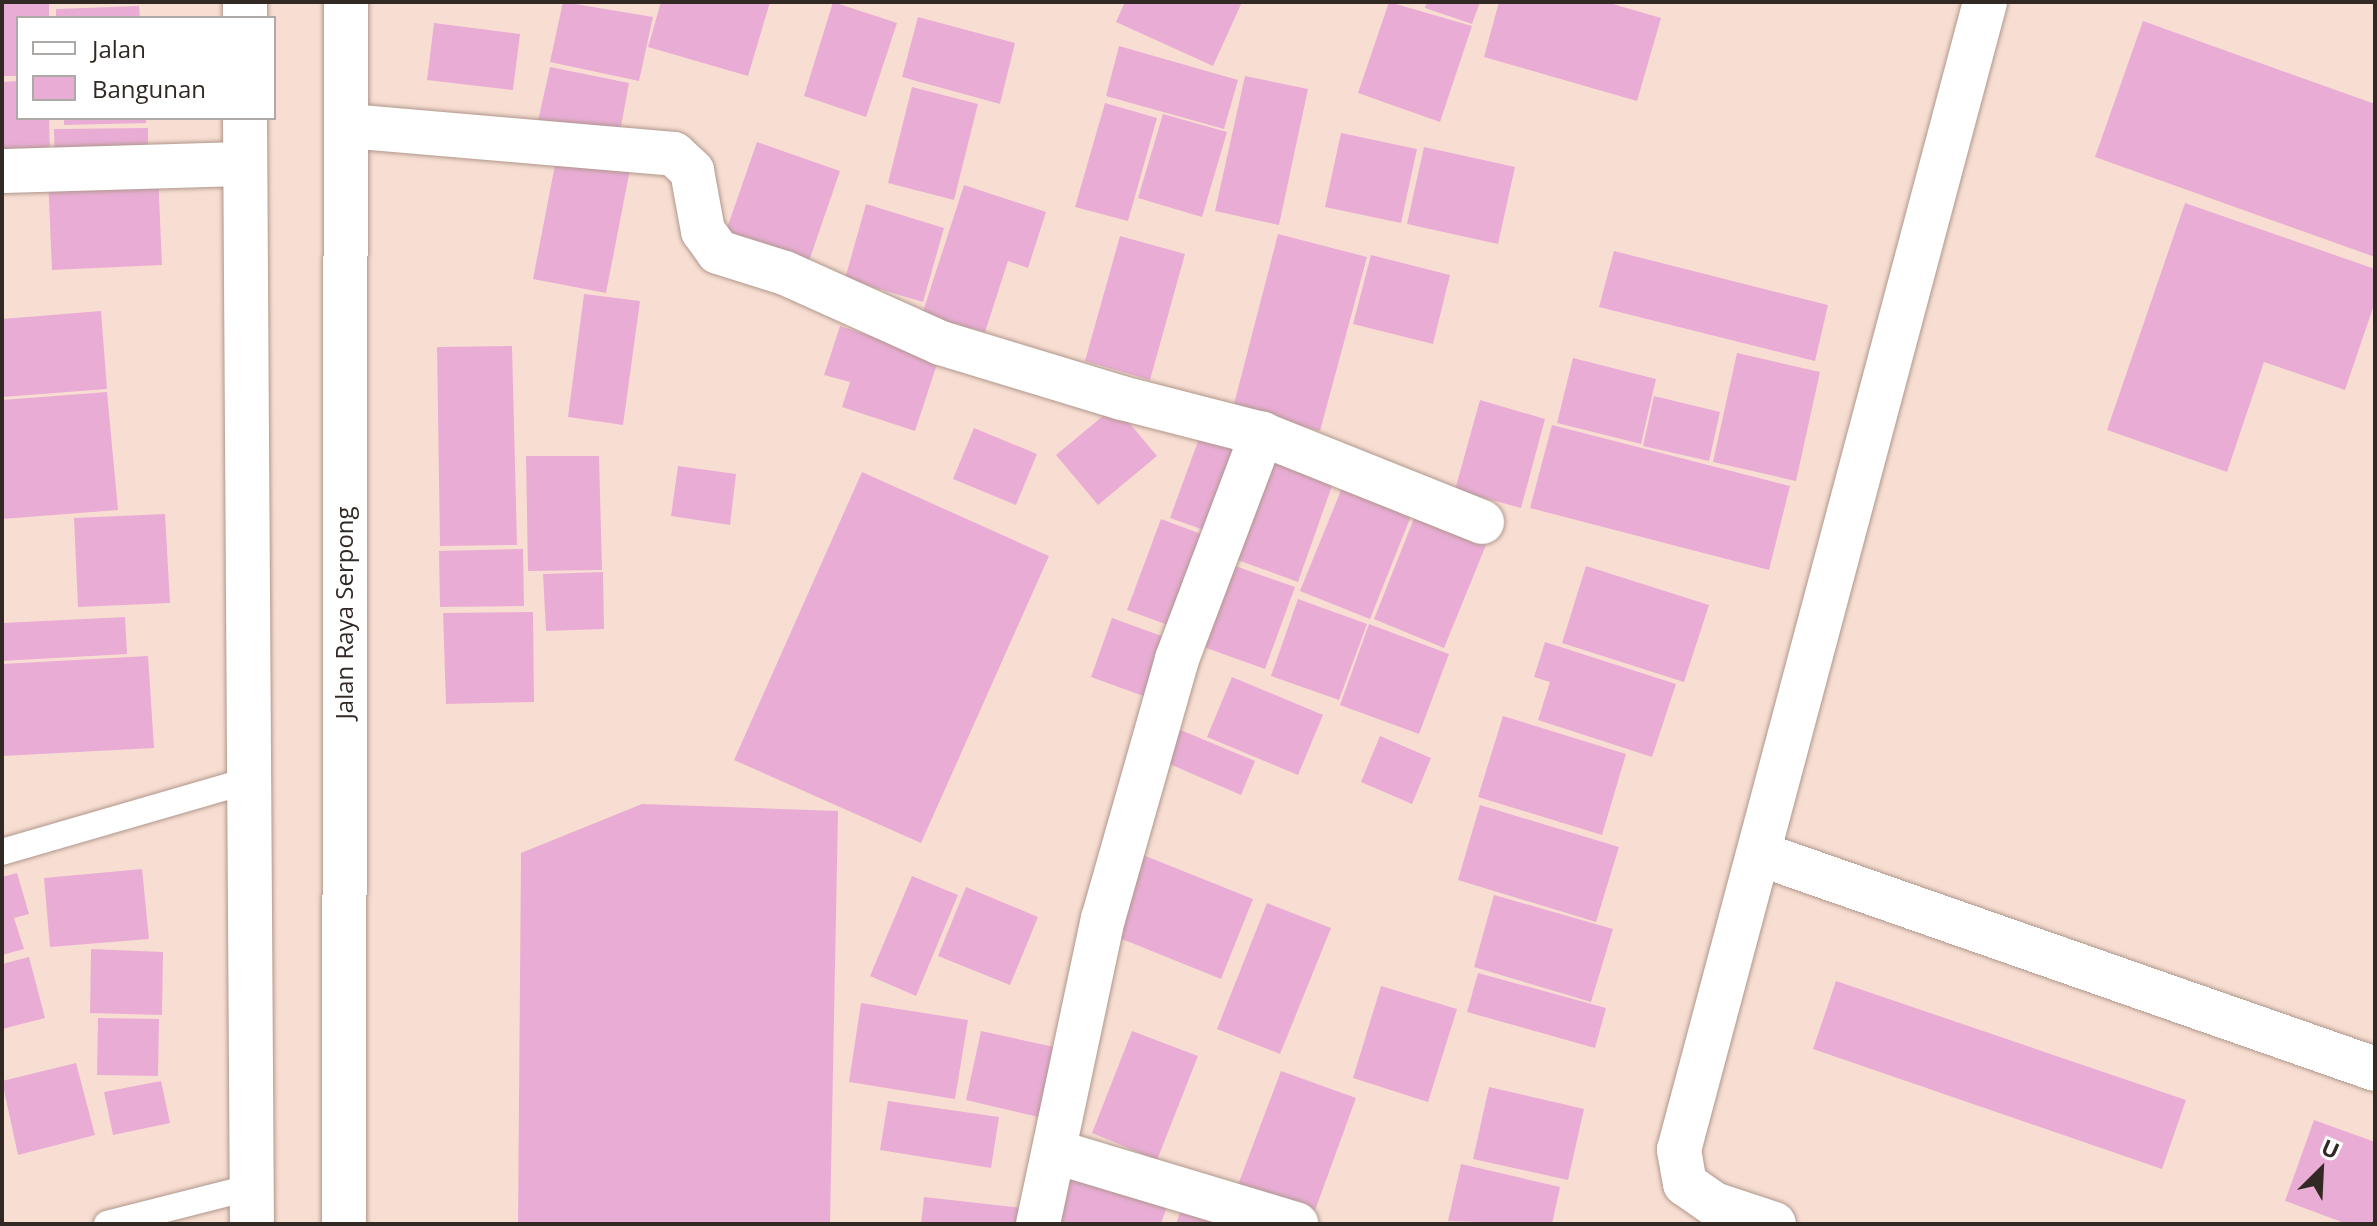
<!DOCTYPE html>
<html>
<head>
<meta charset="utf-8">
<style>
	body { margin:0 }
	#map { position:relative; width:2377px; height:1226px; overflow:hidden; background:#f8ded2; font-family:"Open Sans",sans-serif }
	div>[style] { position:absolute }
	.building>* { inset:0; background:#e9add5 }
	.roads { filter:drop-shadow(0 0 2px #af978c) drop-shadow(0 0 2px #af978c) }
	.service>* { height:26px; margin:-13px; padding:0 13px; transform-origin:13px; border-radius:13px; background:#fff }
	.minor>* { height:44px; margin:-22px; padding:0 22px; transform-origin:22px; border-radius:22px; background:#fff }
	.primary>* { height:44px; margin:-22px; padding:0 22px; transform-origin:22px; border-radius:22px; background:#fff }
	span { translate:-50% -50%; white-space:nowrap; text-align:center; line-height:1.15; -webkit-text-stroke:8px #fff; paint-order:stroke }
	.street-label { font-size:24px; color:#322824 }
	.frame { position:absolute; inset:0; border:4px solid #322824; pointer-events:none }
	.legend { position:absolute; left:16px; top:16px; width:260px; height:104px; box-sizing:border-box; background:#fff; border:2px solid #ada9a7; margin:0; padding:10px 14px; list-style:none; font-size:24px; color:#322824 }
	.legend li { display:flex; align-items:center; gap:16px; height:40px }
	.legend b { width:40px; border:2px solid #ada9a7 }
	.north { position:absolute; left:2281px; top:1130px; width:80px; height:80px; -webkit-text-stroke:6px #fff; paint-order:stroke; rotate:24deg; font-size:22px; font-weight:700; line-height:32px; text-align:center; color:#322824 }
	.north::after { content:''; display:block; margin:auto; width:28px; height:36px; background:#322824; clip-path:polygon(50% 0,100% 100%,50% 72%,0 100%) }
</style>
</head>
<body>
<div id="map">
	<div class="building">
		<div style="clip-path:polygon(2px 2px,49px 2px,49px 18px,18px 18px,18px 76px,2px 76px)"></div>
		<div style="clip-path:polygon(563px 2px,653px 17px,639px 81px,550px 62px)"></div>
		<div style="clip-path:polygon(661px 2px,770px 2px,748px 76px,648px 47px)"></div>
		<div style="clip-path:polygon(833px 2px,897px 23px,866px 117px,804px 96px)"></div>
		<div style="clip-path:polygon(1125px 2px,1242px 2px,1213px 66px,1116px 22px)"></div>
		<div style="clip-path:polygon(1389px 2px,1472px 26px,1440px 122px,1358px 93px)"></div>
		<div style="clip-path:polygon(1427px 2px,1480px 2px,1472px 24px,1425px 8px)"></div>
		<div style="clip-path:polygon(1499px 2px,1606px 2px,1661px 18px,1637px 101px,1484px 57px)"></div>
		<div style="clip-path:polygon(139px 6px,140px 18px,56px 18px,56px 9px)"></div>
		<div style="clip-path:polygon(918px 17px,1015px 43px,1000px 104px,902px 77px)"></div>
		<div style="clip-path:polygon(2143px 21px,2375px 104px,2375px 257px,2095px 157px)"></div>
		<div style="clip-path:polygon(434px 23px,520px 34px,513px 90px,427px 80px)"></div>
		<div style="clip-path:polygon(1119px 46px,1238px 80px,1224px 129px,1106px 96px)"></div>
		<div style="clip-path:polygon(550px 67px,629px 83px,619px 137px,538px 121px)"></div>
		<div style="clip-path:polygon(1245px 76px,1308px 89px,1279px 225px,1215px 211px)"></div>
		<div style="clip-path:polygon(18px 81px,18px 118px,49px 118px,50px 154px,2px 156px,2px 82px)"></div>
		<div style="clip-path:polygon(912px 87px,978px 104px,954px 200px,888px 183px)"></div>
		<div style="clip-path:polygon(1105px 103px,1157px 118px,1128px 221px,1075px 207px)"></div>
		<div style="clip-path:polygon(1163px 114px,1227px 132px,1202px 217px,1138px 198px)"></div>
		<div style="clip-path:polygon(64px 118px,146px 118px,146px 123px,64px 125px)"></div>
		<div style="clip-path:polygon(148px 128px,148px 164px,55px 165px,54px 129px)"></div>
		<div style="clip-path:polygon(1341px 133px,1417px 149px,1401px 223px,1325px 207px)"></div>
		<div style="clip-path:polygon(757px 142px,840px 171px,809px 261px,726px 231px)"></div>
		<div style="clip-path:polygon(559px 144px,632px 159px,606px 293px,533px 279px)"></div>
		<div style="clip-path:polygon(1424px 147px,1515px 167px,1498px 244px,1407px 224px)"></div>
		<div style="clip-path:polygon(158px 173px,162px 265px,52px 270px,48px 177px)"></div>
		<div style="clip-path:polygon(964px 185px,1046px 212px,1028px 268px,1008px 261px,985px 332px,971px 328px,967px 343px,918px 327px)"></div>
		<div style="clip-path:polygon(2185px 203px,2375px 269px,2375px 302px,2345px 390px,2264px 362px,2227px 472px,2107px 430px)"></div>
		<div style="clip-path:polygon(866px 204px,944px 228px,923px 302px,845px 279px)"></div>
		<div style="clip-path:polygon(1278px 234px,1367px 257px,1320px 431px,1233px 408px)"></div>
		<div style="clip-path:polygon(1120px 236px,1185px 254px,1150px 380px,1085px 361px)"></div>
		<div style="clip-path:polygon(1614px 251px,1828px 305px,1815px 361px,1599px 307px)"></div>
		<div style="clip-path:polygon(1371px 255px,1450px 275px,1433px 344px,1353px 324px)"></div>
		<div style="clip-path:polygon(584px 294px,640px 301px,623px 425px,568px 417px)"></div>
		<div style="clip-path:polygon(101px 311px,107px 389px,2px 397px,2px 319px)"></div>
		<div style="clip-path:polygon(840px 326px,939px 358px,915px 431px,842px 407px,850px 382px,824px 375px)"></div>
		<div style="clip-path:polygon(512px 346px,517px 545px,440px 546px,437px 347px)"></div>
		<div style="clip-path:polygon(1737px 353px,1820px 372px,1796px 481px,1713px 462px)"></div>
		<div style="clip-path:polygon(1573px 358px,1656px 379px,1641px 444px,1557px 423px)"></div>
		<div style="clip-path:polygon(107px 392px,118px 510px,2px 519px,2px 400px)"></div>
		<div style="clip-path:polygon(1654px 396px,1720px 412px,1709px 461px,1643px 446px)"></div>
		<div style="clip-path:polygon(1480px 400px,1545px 419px,1521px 508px,1455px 490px)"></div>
		<div style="clip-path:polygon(1115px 406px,1157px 456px,1098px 505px,1056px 455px)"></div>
		<div style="clip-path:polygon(1205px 422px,1249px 437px,1215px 534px,1170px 518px)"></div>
		<div style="clip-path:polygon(1552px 425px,1790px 486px,1769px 570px,1530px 508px)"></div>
		<div style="clip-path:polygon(974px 428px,1037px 454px,1016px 505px,953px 479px)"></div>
		<div style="clip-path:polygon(526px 456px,599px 456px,602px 570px,528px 571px)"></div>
		<div style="clip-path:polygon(1256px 456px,1333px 483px,1298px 582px,1221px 554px)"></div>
		<div style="clip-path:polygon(678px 466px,736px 474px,730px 525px,671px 516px)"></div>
		<div style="clip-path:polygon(862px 472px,1049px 556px,921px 843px,734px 760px)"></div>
		<div style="clip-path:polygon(1346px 478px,1415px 506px,1370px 619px,1300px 591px)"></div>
		<div style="clip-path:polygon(165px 514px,170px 603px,78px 607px,74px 518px)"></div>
		<div style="clip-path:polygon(1415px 516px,1486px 545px,1444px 648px,1374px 619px)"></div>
		<div style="clip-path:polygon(1161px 519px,1220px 541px,1187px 632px,1127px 610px)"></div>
		<div style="clip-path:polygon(523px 549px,524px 606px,440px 607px,439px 551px)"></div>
		<div style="clip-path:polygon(1224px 562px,1295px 587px,1265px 669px,1195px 644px)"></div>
		<div style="clip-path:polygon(1586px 566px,1709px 605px,1684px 682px,1562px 643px)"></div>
		<div style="clip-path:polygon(603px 572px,604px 629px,546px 631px,543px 574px)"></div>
		<div style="clip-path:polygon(1298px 599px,1367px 624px,1339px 700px,1271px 676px)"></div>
		<div style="clip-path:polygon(533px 612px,534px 702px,446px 704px,443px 613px)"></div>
		<div style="clip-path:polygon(125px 617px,127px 654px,2px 661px,2px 623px)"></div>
		<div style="clip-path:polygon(1112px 618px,1178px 642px,1157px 701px,1091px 677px)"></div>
		<div style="clip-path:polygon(1369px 624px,1449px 654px,1419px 734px,1340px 705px)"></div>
		<div style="clip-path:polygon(1545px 642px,1676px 684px,1652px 757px,1538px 720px,1550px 682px,1534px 677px)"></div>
		<div style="clip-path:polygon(148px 656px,154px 748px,2px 756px,2px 664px)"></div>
		<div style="clip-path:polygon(1232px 677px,1323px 715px,1298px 775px,1207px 737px)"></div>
		<div style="clip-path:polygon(1503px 716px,1626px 754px,1602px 835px,1478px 797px)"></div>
		<div style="clip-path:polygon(1171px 726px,1255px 761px,1241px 795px,1158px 759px)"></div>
		<div style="clip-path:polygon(1380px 736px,1431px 758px,1412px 804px,1361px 782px)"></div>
		<div style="clip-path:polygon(642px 804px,838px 811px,830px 1224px,518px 1224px,521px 853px)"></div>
		<div style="clip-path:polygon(1480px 805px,1619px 847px,1596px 922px,1458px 880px)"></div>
		<div style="clip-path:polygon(1138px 853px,1253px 899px,1221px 979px,1107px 933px)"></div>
		<div style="clip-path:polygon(142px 869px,149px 939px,50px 947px,44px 878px)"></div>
		<div style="clip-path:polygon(17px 873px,29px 914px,14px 918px,24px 949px,2px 955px,2px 877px)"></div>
		<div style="clip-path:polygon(912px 876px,958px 895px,916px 996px,870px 976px)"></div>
		<div style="clip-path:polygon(966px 887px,1038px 917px,1010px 985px,938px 956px)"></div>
		<div style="clip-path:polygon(1494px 895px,1613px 929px,1591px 1002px,1474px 967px)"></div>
		<div style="clip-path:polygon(1267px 903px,1331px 928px,1280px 1054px,1217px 1029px)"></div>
		<div style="clip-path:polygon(91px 949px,163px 952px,162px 1015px,90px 1013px)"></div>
		<div style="clip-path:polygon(29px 957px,45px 1018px,2px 1029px,2px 964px)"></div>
		<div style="clip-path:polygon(1478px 973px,1606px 1008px,1595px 1048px,1467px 1012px)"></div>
		<div style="clip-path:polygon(1836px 981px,2186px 1100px,2162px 1169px,1813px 1049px)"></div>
		<div style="clip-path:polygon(1381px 986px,1457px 1009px,1428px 1102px,1353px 1078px)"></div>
		<div style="clip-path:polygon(861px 1003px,968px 1020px,955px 1099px,849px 1082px)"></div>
		<div style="clip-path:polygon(98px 1018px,159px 1019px,158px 1076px,97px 1075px)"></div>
		<div style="clip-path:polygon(981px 1031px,1059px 1048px,1043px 1118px,966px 1100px)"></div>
		<div style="clip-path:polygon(1132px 1031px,1198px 1056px,1157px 1160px,1092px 1133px)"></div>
		<div style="clip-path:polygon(76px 1063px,95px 1135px,18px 1155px,2px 1081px)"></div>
		<div style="clip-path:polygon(1281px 1071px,1356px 1098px,1310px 1224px,1233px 1198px)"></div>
		<div style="clip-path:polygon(161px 1081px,170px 1123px,113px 1135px,104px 1092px)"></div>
		<div style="clip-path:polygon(1489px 1087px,1584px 1109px,1568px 1180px,1473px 1159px)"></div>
		<div style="clip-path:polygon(888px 1101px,999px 1117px,991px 1168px,880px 1150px)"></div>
		<div style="clip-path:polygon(2314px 1120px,2375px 1142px,2375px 1224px,2347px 1224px,2285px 1201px)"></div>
		<div style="clip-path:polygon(1461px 1164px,1560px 1187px,1552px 1224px,1448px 1221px)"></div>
		<div style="clip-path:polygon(1071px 1169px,1168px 1203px,1161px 1224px,1051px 1224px)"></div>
		<div style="clip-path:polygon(1186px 1195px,1231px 1224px,1176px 1224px)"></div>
		<div style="clip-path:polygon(924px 1197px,1023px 1208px,1021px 1224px,921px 1224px)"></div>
	</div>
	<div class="roads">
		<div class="service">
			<div style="left:2px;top:852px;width:258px;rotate:-16.2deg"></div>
			<div style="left:107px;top:1224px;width:150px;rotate:-14.3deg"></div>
		</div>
		<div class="minor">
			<div style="left:348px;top:126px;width:327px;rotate:4.9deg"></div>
			<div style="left:674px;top:154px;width:25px;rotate:43deg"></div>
			<div style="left:692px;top:171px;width:61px;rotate:79.6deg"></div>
			<div style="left:703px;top:231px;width:26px;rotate:54deg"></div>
			<div style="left:718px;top:252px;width:70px;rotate:17.4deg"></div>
			<div style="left:785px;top:273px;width:171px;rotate:24.2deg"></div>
			<div style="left:941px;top:343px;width:189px;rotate:16.9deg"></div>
			<div style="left:1122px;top:398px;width:145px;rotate:14.4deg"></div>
			<div style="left:1262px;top:434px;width:237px;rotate:21.8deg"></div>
			<div style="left:2px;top:171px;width:243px;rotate:-1.7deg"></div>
			<div style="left:1760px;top:854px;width:651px;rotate:19.27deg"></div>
			<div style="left:1056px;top:1152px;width:251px;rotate:16.7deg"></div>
			<div style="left:1038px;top:1224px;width:312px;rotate:-78deg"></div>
			<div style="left:1103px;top:919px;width:270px;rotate:-74.1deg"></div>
			<div style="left:1177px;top:659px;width:241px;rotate:-69.3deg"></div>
			<div style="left:1774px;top:1224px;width:63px;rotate:-161.6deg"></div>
			<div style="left:1714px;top:1204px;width:35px;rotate:-145deg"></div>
			<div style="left:1685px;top:1184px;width:35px;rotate:-100deg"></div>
			<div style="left:1679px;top:1150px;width:1188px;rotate:-75.07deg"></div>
		</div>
		<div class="primary">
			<div style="left:245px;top:2px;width:16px;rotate:90deg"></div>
			<div style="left:245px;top:118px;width:1106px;rotate:89.64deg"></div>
			<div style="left:344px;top:1224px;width:1222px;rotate:-89.91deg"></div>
		</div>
	</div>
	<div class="street-label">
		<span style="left:344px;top:613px;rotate:-90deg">Jalan Raya Serpong</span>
	</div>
	<div class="frame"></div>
	<ul class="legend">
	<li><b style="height:10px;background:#fff"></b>Jalan</li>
	<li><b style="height:22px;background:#e9add5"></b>Bangunan</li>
	</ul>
	<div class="north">U</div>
</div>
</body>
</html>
